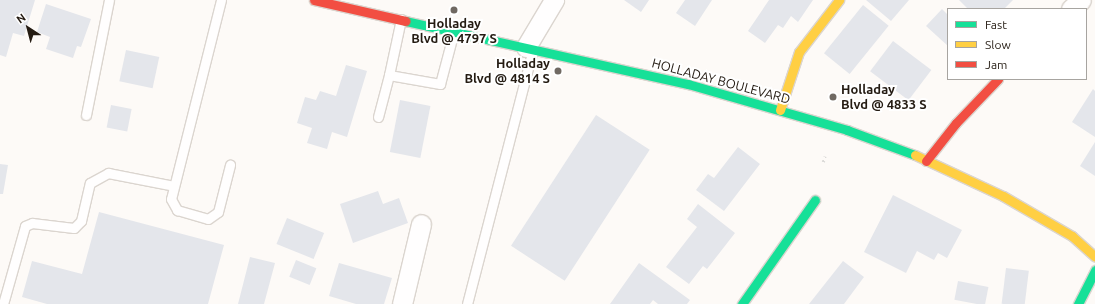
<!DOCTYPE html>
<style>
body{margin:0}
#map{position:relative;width:1095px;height:304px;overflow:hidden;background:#fdfaf7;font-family:Ubuntu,sans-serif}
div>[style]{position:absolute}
.building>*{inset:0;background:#e4e6eb;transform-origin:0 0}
.path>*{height:2.5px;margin-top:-1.25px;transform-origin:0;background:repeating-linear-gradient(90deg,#dbdad8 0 2px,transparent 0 5px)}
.roads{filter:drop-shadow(1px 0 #dbd5cf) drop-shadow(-1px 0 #dbd5cf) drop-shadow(0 1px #dbd5cf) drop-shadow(0 -1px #dbd5cf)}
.lane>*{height:9px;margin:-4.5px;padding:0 4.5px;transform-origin:4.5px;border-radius:4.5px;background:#fffefe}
.street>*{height:19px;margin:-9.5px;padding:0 9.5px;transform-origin:9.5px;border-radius:9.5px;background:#fffefe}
.fast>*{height:9px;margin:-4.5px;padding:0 4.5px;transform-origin:4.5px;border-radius:4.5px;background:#16e098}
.slow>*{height:9px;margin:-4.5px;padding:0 4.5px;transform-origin:4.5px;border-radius:4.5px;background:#ffcf43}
.jam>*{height:9px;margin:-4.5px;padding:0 4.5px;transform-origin:4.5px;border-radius:4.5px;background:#f24e42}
.dots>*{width:11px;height:11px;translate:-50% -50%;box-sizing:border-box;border:2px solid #fff;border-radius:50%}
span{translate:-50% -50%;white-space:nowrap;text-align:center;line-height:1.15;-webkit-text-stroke:4px #fff;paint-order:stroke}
.poi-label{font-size:13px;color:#241b12;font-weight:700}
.right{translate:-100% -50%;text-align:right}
.left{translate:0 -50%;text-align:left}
.street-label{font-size:13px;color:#241b12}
.legend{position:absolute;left:947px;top:8px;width:140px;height:72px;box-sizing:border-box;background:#fff;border:1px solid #a7a4a0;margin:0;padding:5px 7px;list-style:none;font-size:12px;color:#241b12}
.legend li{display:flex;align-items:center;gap:8px;height:20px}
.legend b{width:20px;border:1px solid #a7a4a0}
.north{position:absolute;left:8px;top:8px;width:40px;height:40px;-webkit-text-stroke:3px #fff;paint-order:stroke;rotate:324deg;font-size:11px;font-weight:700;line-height:16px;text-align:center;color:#241b12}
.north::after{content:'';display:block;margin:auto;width:14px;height:18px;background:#241b12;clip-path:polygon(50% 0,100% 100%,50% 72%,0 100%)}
</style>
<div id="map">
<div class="building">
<div style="clip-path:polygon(0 0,35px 0,24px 36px,13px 33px,6px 57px,0 55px)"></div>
<div style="clip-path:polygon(624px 0,649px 0,641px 12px)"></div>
<div style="clip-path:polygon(685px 0,712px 0,695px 26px,676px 13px)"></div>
<div style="clip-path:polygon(769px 0,813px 0,798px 22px,791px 16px,783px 28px,778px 25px,765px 43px,748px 31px)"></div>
<div style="clip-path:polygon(866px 0,909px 0,891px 21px)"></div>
<div style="clip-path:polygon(959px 0,1013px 0,1004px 9px,968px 9px)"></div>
<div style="clip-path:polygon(46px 4px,91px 19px,81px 47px,77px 46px,73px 58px,46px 49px,50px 37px,37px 32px)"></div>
<div style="left:863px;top:5px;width:33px;height:62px;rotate:39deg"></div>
<div style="clip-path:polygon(942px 9px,948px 15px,948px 46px,926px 26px)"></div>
<div style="left:893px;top:41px;width:48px;height:38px;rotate:37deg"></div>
<div style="left:126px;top:50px;width:34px;height:32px;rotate:12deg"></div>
<div style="clip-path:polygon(346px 65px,367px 71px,347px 137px,332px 132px,327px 149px,307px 143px,312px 128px,297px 123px,305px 97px,316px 100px,320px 91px,336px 96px)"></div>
<div style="clip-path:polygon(1093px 89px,1095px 91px,1095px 137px,1072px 122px)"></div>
<div style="left:400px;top:100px;width:31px;height:53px;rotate:11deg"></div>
<div style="left:111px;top:105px;width:21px;height:23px;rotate:11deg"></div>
<div style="left:596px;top:115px;width:64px;height:156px;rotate:33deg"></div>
<div style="clip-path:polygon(1095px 142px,1095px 176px,1080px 166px)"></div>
<div style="clip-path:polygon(738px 147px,760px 164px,724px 211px,696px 190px,708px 174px,714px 178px)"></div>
<div style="clip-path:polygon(0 164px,8px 165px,3px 194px,0 194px)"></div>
<div style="clip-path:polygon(378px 191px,383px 204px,399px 198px,408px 223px,353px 243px,340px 204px)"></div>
<div style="clip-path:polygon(893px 195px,962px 230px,947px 258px,938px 253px,934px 260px,917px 251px,906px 273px,864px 252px)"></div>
<div style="clip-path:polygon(698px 204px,735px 233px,707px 269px,703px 266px,689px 284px,666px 267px,697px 227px,687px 219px)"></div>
<div style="clip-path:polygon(99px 212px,224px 245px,208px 304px,47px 304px,22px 297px,32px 261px,82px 274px)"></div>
<div style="left:287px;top:218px;width:40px;height:28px;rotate:22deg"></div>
<div style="clip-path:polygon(250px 257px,275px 263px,264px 304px,238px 304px)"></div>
<div style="left:296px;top:260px;width:22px;height:18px;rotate:22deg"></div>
<div style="clip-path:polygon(843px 261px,864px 277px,844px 304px,809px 304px)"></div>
<div style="clip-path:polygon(339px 263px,392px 278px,384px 304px,356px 304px,329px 296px)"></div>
<div style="clip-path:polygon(639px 263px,690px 300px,687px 304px,658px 304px,653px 300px,650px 304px,610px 304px)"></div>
<div style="left:1006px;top:268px;width:23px;height:36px;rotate:7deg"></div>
<div style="left:958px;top:281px;width:31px;height:19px;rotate:11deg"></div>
</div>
<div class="path">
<div style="left:823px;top:162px;width:6px;rotate:-72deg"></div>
</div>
<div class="roads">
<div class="lane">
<div style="left:221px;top:0;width:205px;rotate:104.1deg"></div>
<div style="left:171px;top:199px;width:13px;rotate:61deg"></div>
<div style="left:177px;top:210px;width:32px;rotate:16deg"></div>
<div style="left:208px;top:219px;width:12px;rotate:-35deg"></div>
<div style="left:218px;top:212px;width:49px;rotate:-75.7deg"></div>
<div style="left:401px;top:19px;width:57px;rotate:102.1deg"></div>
<div style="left:389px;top:75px;width:52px;rotate:10deg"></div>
<div style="left:440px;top:84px;width:55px;rotate:-75.2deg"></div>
<div style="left:86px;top:115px;width:117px;rotate:-78.7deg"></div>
<div style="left:378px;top:117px;width:43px;rotate:-75.3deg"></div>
<div style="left:3px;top:304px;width:81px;rotate:-74.2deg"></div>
<div style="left:25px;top:226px;width:8px;rotate:-23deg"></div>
<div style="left:32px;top:223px;width:42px;rotate:6.8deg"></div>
<div style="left:74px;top:228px;width:10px;rotate:-45deg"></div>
<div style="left:81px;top:221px;width:39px;rotate:-77deg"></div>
<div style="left:90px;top:183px;width:21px;rotate:-29deg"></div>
<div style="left:108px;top:173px;width:67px;rotate:11.1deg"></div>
<div style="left:467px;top:304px;width:263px;rotate:-75.5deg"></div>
</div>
<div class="street">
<div style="left:1071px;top:9px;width:13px;rotate:-42deg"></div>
<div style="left:526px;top:47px;width:55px;rotate:-59.2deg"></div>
<div style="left:402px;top:304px;width:82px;rotate:-76.6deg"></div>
</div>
<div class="fast">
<div style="left:406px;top:21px;width:289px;rotate:12.6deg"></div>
<div style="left:688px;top:84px;width:166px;rotate:16.1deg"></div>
<div style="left:847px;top:130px;width:72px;rotate:20.2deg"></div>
<div style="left:742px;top:304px;width:127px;rotate:-54.9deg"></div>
<div style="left:1078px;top:304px;width:38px;rotate:-63deg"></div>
</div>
<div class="slow">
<div style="left:780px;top:110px;width:61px;rotate:-71.9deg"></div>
<div style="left:799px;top:52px;width:66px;rotate:-52.4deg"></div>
<div style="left:915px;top:155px;width:97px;rotate:25deg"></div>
<div style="left:1003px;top:196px;width:80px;rotate:30.1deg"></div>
<div style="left:1072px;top:236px;width:31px;rotate:42deg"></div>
</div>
<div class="jam">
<div style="left:314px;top:0;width:94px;rotate:12.9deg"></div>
<div style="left:926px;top:161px;width:48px;rotate:-51.7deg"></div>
<div style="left:956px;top:123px;width:61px;rotate:-46.3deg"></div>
</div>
</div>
<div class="dots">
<div style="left:454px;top:10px;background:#706962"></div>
<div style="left:558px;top:71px;background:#706962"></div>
<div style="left:833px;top:97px;background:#706962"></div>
</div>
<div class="poi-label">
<span style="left:454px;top:31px">Holladay<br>Blvd @ 4797 S</span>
<span class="right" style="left:550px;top:71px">Holladay<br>Blvd @ 4814 S</span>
<span class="left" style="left:841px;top:97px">Holladay<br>Blvd @ 4833 S</span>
</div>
<div class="street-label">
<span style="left:721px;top:81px;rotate:15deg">HOLLADAY BOULEVARD</span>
</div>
<ul class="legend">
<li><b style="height:5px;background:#16e098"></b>Fast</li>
<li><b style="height:5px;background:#ffcf43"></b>Slow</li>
<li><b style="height:5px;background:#f24e42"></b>Jam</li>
</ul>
<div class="north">N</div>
</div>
